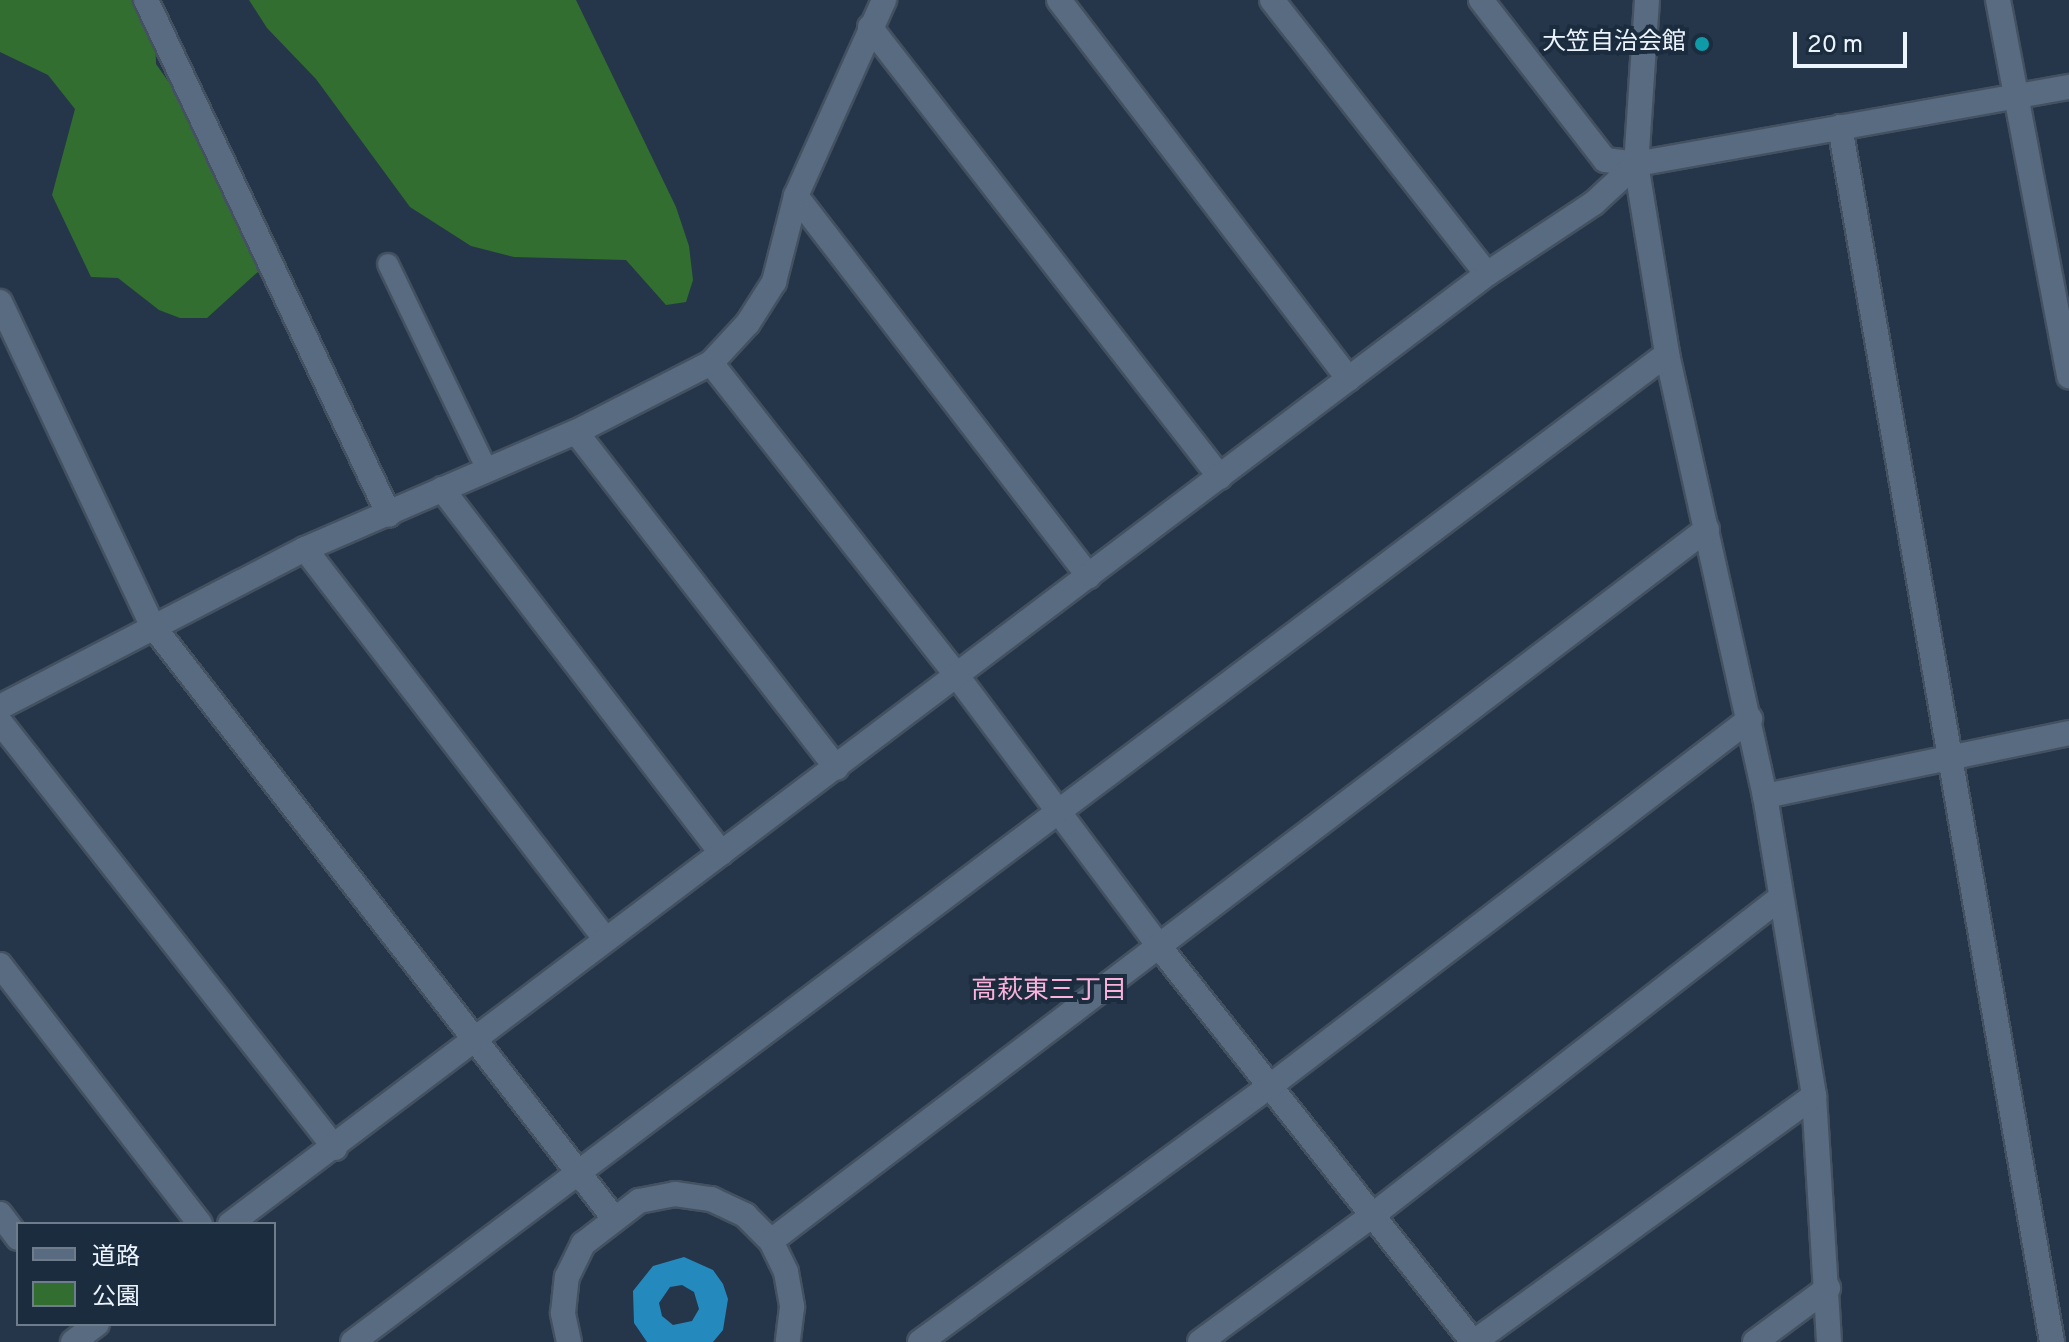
<!DOCTYPE html>
<meta charset="utf-8">
<style>
body{margin:0}
#map{position:relative;width:2069px;height:1342px;overflow:hidden;background:#26364a;font-family:Overpass,"Noto Sans JP",sans-serif}
div>[style]{position:absolute}
.green>*{inset:0;background:#326e2f}
.water>*{inset:0;background:#2489bd}
.roads{filter:drop-shadow(2px 0 #435161) drop-shadow(-2px 0 #435161) drop-shadow(0 2px #435161) drop-shadow(0 -2px #435161)}
.lane>*{height:20px;margin:-10px;padding:0 10px;transform-origin:10px;border-radius:10px;background:#596b81}
.street>*{height:24px;margin:-12px;padding:0 12px;transform-origin:12px;border-radius:12px;background:#596b81}
.dots>*{width:22px;height:22px;translate:-50% -50%;box-sizing:border-box;border:4px solid #1c2c3f;border-radius:50%}
span{translate:-50% -50%;white-space:nowrap;text-align:center;line-height:1.15;-webkit-text-stroke:8px #1c2c3f;paint-order:stroke}
.poi-label{font-size:24px;color:#ecf4fe}
.right{translate:-100% -50%;text-align:right}
.neighbourhood-label{font-size:26px;color:#fab1db}
.legend{position:absolute;left:16px;top:1222px;width:260px;height:104px;box-sizing:border-box;background:#1c2c3f;border:2px solid #6f7c8b;margin:0;padding:10px 14px;list-style:none;font-size:24px;color:#ecf4fe}
.legend li{display:flex;align-items:center;gap:16px;height:40px}
.legend b{width:40px;border:2px solid #6f7c8b}
.scale{position:absolute;left:1793px;top:32px;width:114px;height:36px;box-sizing:border-box;border:4px solid #ecf4fe;border-top:0;padding-left:10px;font-size:24px;line-height:28px;white-space:nowrap;color:#ecf4fe;-webkit-text-stroke:6px #1c2c3f;paint-order:stroke}
</style>
<div id="map">
<div class="green">
<div style="clip-path:polygon(0 0,154px 0,156px 64px,183px 102px,260px 270px,207px 318px,180px 318px,159px 310px,118px 278px,91px 277px,52px 195px,75px 109px,48px 75px,0 52px)"></div>
<div style="clip-path:polygon(249px 0,576px 0,676px 207px,689px 246px,693px 280px,686px 302px,666px 305px,626px 260px,514px 257px,471px 246px,410px 207px,316px 79px,267px 28px)"></div>
</div>
<div class="water">
<div style="clip-path:polygon(evenodd,684px 1257px,713px 1270px,723px 1284px,728px 1299px,723px 1330px,713px 1342px,647px 1342px,634px 1323px,633px 1291px,653px 1266px,684px 1257px,682px 1285px,694px 1292px,699px 1309px,692px 1321px,673px 1325px,662px 1316px,659px 1303px,670px 1287px,682px 1285px)"></div>
</div>
<div class="roads">
<div class="lane">
<div style="left:388px;top:264px;width:229px;rotate:64.3deg"></div>
</div>
<div class="street">
<div style="left:146px;top:0;width:569px;rotate:64.74deg"></div>
<div style="left:1059px;top:0;width:477px;rotate:52.6deg"></div>
<div style="left:1272px;top:0;width:348px;rotate:51.9deg"></div>
<div style="left:1481px;top:0;width:202px;rotate:52.2deg"></div>
<div style="left:1605px;top:160px;width:31px;rotate:7deg"></div>
<div style="left:1647px;top:0;width:164px;rotate:93.8deg"></div>
<div style="left:1636px;top:164px;width:193px;rotate:80.7deg"></div>
<div style="left:1667px;top:354px;width:453px;rotate:77.5deg"></div>
<div style="left:1765px;top:796px;width:304px;rotate:80.7deg"></div>
<div style="left:1814px;top:1096px;width:246px;rotate:86.5deg"></div>
<div style="left:1998px;top:0;width:383px;rotate:79.3deg"></div>
<div style="left:870px;top:27px;width:570px;rotate:52.13deg"></div>
<div style="left:1840px;top:127px;width:1233px;rotate:80.1deg"></div>
<div style="left:796px;top:196px;width:480px;rotate:52.4deg"></div>
<div style="left:0;top:302px;width:357px;rotate:64.8deg"></div>
<div style="left:152px;top:625px;width:750px;rotate:52.09deg"></div>
<div style="left:711px;top:363px;width:398px;rotate:51.8deg"></div>
<div style="left:957px;top:676px;width:341px;rotate:53.2deg"></div>
<div style="left:1161px;top:949px;width:502px;rotate:51.55deg"></div>
<div style="left:576px;top:432px;width:425px;rotate:52.2deg"></div>
<div style="left:442px;top:489px;width:459px;rotate:52.5deg"></div>
<div style="left:305px;top:549px;width:490px;rotate:52.4deg"></div>
<div style="left:0;top:707px;width:343px;rotate:-27.4deg"></div>
<div style="left:305px;top:549px;width:295px;rotate:-23.4deg"></div>
<div style="left:576px;top:432px;width:152px;rotate:-27.1deg"></div>
<div style="left:711px;top:363px;width:54px;rotate:-47.2deg"></div>
<div style="left:748px;top:323px;width:49px;rotate:-57.6deg"></div>
<div style="left:774px;top:282px;width:89px;rotate:-75.7deg"></div>
<div style="left:796px;top:196px;width:215px;rotate:-65.8deg"></div>
<div style="left:0;top:722px;width:542px;rotate:51.82deg"></div>
<div style="left:1765px;top:796px;width:310px;rotate:-11.7deg"></div>
<div style="left:0;top:965px;width:327px;rotate:52.3deg"></div>
<div style="left:0;top:1214px;width:30px;rotate:53deg"></div>
<div style="left:230px;top:1224px;width:1576px;rotate:-37.08deg"></div>
<div style="left:1487px;top:274px;width:128px;rotate:-33.6deg"></div>
<div style="left:1594px;top:203px;width:57px;rotate:-42.9deg"></div>
<div style="left:1636px;top:164px;width:440px;rotate:-10.1deg"></div>
<div style="left:771px;top:1241px;width:1176px;rotate:-37.26deg"></div>
<div style="left:73px;top:1342px;width:30px;rotate:-37deg"></div>
<div style="left:353px;top:1342px;width:1644px;rotate:-36.94deg"></div>
<div style="left:569px;top:1342px;width:30px;rotate:-102deg"></div>
<div style="left:563px;top:1313px;width:36px;rotate:-84deg"></div>
<div style="left:567px;top:1277px;width:37px;rotate:-64deg"></div>
<div style="left:583px;top:1244px;width:71px;rotate:-37.5deg"></div>
<div style="left:639px;top:1201px;width:37px;rotate:-11deg"></div>
<div style="left:675px;top:1194px;width:36px;rotate:8deg"></div>
<div style="left:711px;top:1199px;width:38px;rotate:25deg"></div>
<div style="left:745px;top:1215px;width:37px;rotate:45deg"></div>
<div style="left:771px;top:1241px;width:34px;rotate:64deg"></div>
<div style="left:786px;top:1272px;width:36px;rotate:80deg"></div>
<div style="left:792px;top:1307px;width:35px;rotate:97deg"></div>
<div style="left:920px;top:1342px;width:432px;rotate:-36.2deg"></div>
<div style="left:1269px;top:1087px;width:606px;rotate:-37.42deg"></div>
<div style="left:1200px;top:1342px;width:215px;rotate:-36.3deg"></div>
<div style="left:1373px;top:1215px;width:516px;rotate:-37.91deg"></div>
<div style="left:1474px;top:1342px;width:420px;rotate:-35.9deg"></div>
<div style="left:1755px;top:1342px;width:91px;rotate:-36.5deg"></div>
</div>
</div>
<div class="dots">
<div style="left:1702px;top:44px;background:#0f9aa8"></div>
</div>
<div class="poi-label">
<span class="right" style="left:1686px;top:44px">大笠自治会館</span>
</div>
<div class="neighbourhood-label">
<span style="left:1049px;top:992px">高萩東三丁目</span>
</div>
<ul class="legend">
<li><b style="height:10px;background:#596b81"></b>道路</li>
<li><b style="height:22px;background:#326e2f"></b>公園</li>
</ul>
<div class="scale">20 m</div>
</div>
